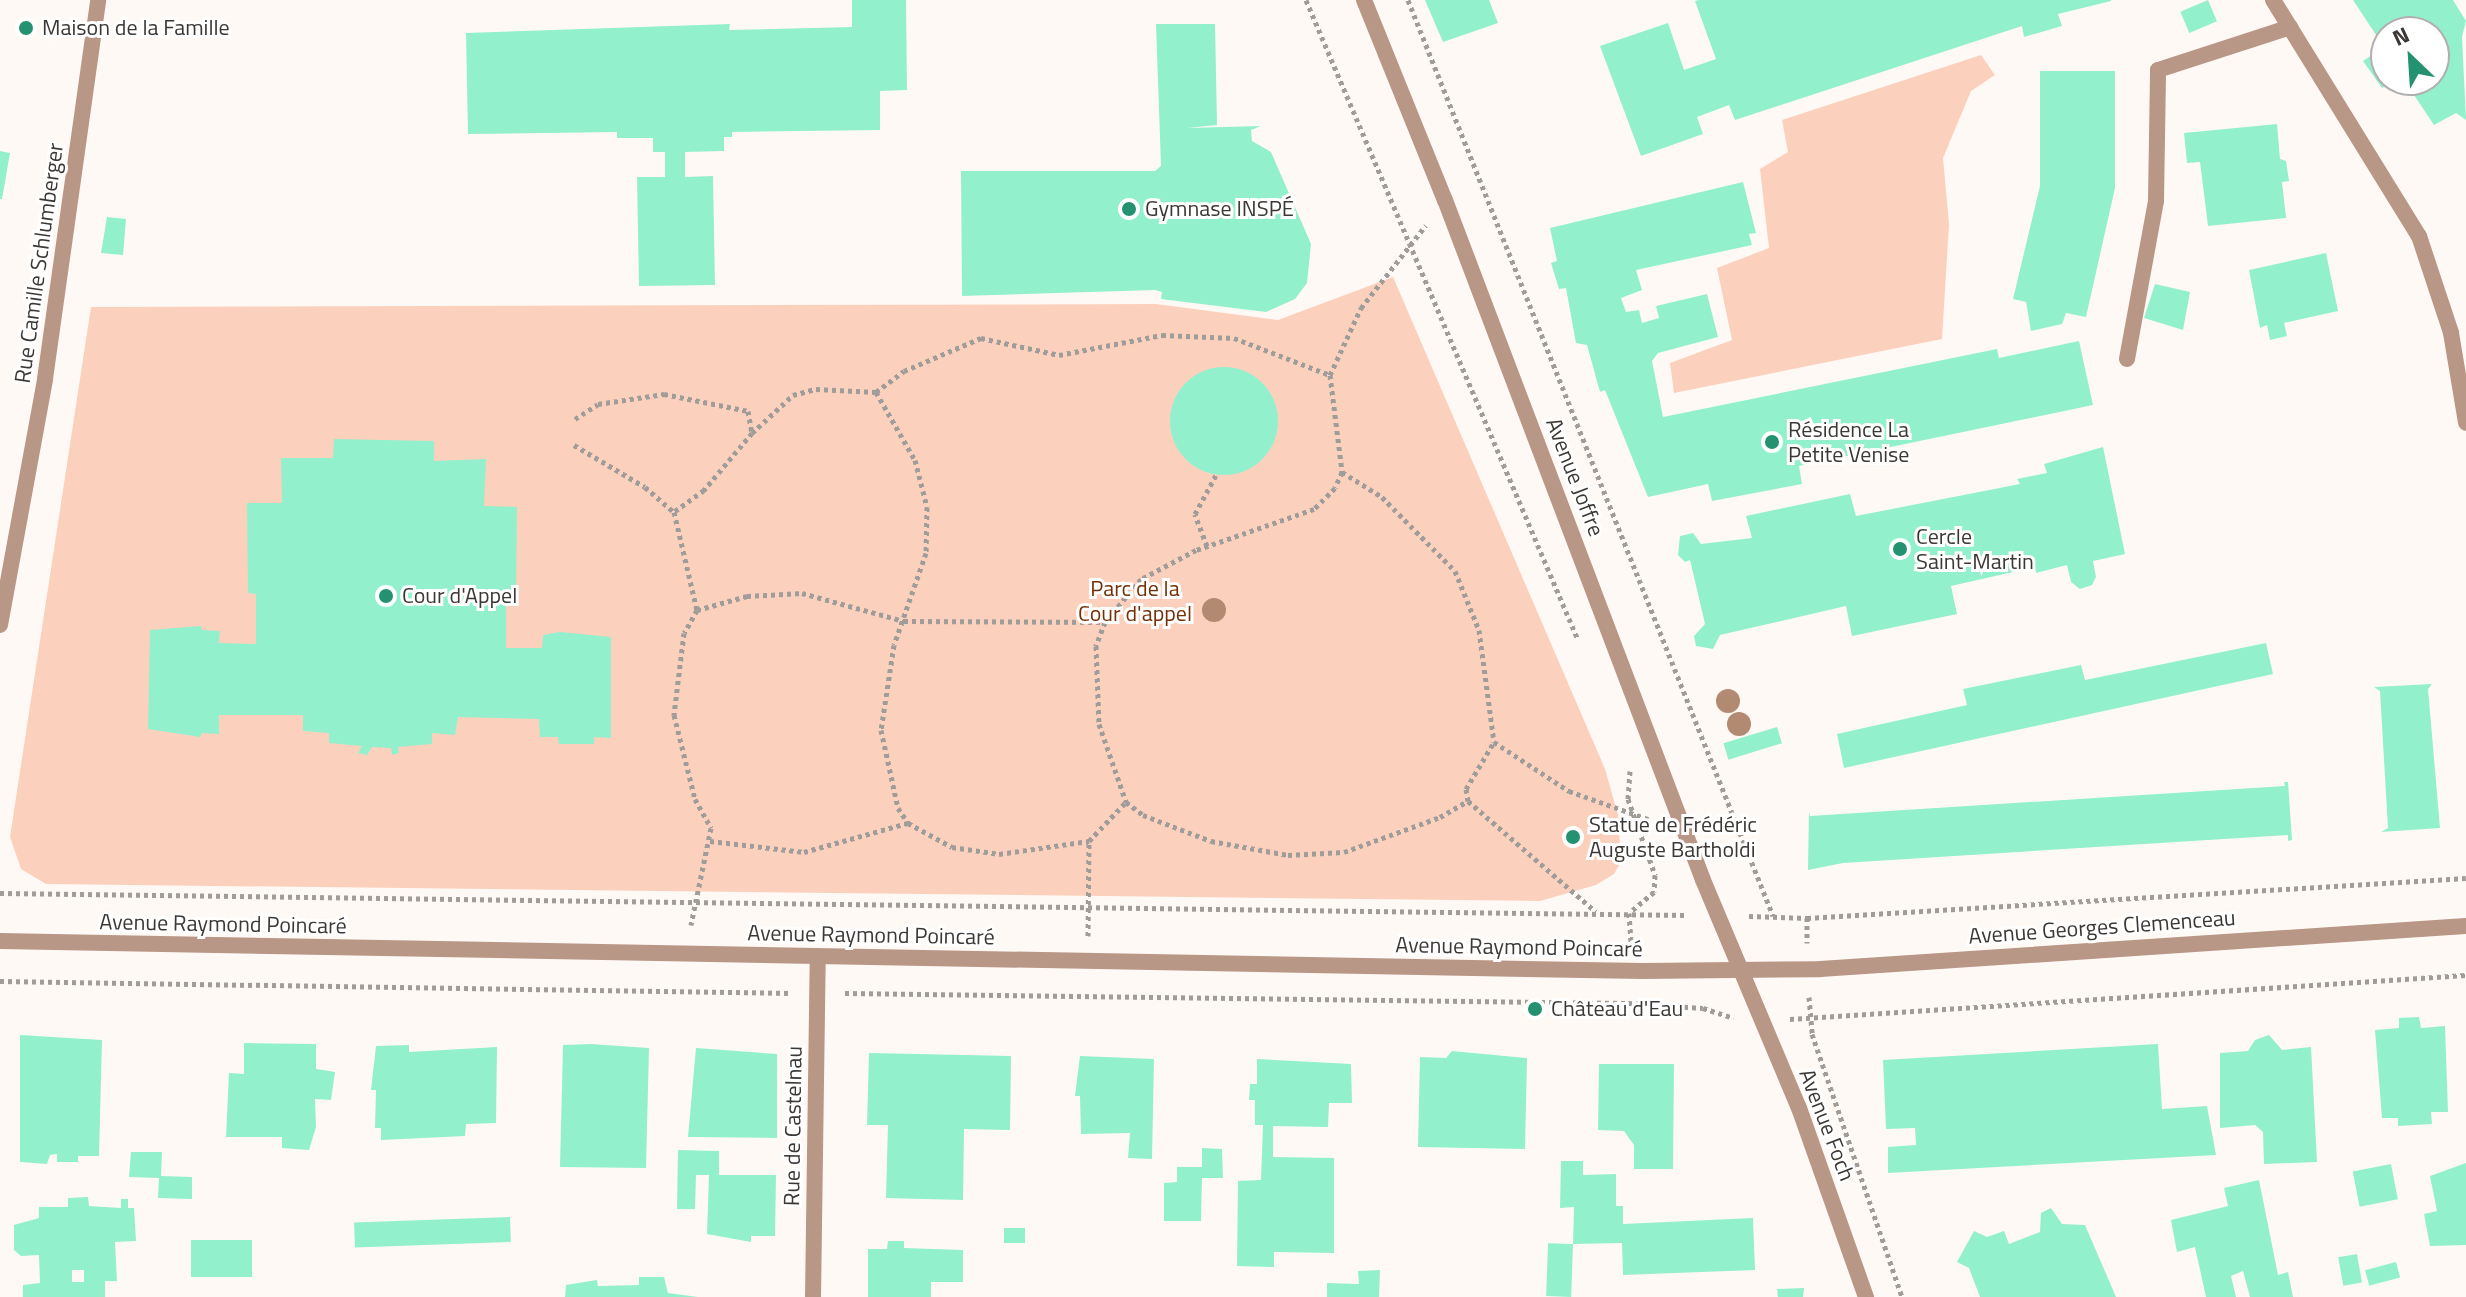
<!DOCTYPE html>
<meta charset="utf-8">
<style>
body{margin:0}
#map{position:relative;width:2466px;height:1297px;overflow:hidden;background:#fff9f6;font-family:"Titillium Web",sans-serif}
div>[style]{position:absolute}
.green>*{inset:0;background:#fbd1bd}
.building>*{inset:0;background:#92f0cd;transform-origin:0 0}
.round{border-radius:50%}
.path>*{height:5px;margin-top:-2.5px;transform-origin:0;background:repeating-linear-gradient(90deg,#a09c99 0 4px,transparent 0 8px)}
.minor>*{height:16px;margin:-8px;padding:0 8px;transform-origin:8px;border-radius:8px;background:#b99787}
.tertiary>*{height:16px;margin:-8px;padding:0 8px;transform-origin:8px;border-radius:8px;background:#b99787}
.trees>*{width:24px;height:24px;margin:-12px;border-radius:50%;background:#b28a72}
.dots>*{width:22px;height:22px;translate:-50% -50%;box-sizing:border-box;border:4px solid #fff;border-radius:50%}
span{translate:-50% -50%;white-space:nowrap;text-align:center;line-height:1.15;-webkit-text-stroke:6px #fff;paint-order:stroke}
.poi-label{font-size:22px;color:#3b3836}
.left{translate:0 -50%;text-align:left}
.street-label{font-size:22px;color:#3b3836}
.park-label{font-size:22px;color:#733006}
.north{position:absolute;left:2370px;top:16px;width:80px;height:80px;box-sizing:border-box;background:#fff;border:2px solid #b1afaf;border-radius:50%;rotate:335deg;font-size:22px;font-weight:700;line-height:32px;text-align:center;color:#3b3836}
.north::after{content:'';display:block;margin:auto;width:28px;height:36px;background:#249170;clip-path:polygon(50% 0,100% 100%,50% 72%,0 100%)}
</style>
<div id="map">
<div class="green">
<div style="clip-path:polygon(1981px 55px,1995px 75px,1971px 91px,1943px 158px,1949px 224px,1942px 339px,1674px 393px,1670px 363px,1732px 340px,1717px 268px,1769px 248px,1760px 169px,1788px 152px,1782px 120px)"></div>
<div style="clip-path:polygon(1393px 277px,1605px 769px,1618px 815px,1621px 862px,1614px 874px,1596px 885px,1540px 901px,46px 884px,21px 869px,10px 837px,91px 307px,1156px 304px,1278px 320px)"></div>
</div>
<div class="building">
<div style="clip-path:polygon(852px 0,906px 0,907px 90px,880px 91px,880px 130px,732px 132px,732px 137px,724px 137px,724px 151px,685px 152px,685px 177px,713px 176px,715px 285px,639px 286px,637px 177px,665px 177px,665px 152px,653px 152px,653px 138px,617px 138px,617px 132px,468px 134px,466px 33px,730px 24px,729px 30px,852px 27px)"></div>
<div style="clip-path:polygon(1425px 0,1489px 0,1498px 23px,1443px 42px)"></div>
<div style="clip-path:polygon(1699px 0,2111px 0,2111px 1px,2058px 14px,2062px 26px,2024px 37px,2022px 26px,1735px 120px,1729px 105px,1697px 117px,1703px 134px,1641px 156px,1600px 46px,1668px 23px,1684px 70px,1716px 59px,1695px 1px)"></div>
<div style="left:2208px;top:0;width:23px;height:30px;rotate:67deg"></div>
<div style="clip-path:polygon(2353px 0,2453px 0,2466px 21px,2462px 37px,2466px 120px,2456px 113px,2434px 125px,2404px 80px,2434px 80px,2434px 32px,2386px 32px,2386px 80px,2393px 80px,2382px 88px,2363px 61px,2384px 47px)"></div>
<div style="clip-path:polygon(1156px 24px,1215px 24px,1217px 125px,1187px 128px,1261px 126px,1251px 130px,1252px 141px,1271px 152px,1311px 244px,1307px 283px,1295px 299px,1266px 312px,1161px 299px,1162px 292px,1155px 290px,962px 296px,961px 171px,1155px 171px,1161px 166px)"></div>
<div style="clip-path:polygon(2040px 71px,2115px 71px,2115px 188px,2086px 317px,2066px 313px,2062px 324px,2031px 331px,2026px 302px,2013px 299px,2040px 186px)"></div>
<div style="clip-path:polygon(2277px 124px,2280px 159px,2286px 161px,2289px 181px,2282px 182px,2286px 218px,2208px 226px,2200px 162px,2187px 163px,2184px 133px)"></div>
<div style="clip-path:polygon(0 151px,10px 153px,2px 199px,0 199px)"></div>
<div style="clip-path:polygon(1743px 182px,1756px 233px,1749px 234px,1752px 245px,1636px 270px,1642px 290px,1621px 298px,1626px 312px,1639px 310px,1642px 323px,1659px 318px,1656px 306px,1707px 294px,1718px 337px,1658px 353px,1652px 361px,1663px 417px,1997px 349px,1999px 358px,2079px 341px,2093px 405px,1799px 466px,1802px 484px,1712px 501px,1708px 484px,1648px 497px,1605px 390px,1600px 392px,1587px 345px,1576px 343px,1566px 288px,1559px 289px,1551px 263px,1557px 261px,1550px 228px)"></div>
<div style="clip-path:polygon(107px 217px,126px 219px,123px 255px,101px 253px)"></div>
<div style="clip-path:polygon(2326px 253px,2338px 311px,2284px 323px,2287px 336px,2270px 340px,2267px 325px,2260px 328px,2249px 270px)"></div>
<div style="clip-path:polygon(2155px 284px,2190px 292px,2183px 330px,2144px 318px)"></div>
<div class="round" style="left:1170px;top:367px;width:108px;height:108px"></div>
<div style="clip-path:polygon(334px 439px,434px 441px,434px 461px,486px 459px,484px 506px,517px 507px,516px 598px,506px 600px,506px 648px,542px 648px,543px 635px,560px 632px,611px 637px,611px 738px,594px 737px,594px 744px,559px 744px,558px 737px,540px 737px,539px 719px,458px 717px,455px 735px,432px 733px,432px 744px,398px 747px,399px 753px,392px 755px,391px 748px,372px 747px,367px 755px,358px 753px,362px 746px,329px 743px,329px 733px,303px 731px,303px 715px,219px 715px,219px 734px,202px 733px,200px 737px,148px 729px,150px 630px,201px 626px,202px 630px,220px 631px,219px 643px,256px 644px,256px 594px,248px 593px,247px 503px,282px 503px,281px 458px,333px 458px)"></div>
<div style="clip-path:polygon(2103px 447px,2125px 554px,2093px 561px,2096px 577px,2092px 585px,2080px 589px,2071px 582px,2067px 565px,2036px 573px,2035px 567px,1951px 586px,1957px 614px,1852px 636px,1846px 606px,1720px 635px,1713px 649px,1696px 646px,1694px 636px,1705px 624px,1690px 560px,1685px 562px,1678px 555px,1680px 536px,1693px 533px,1701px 544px,1752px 538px,1746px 516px,1850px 494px,1856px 516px,2020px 484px,2017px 479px,2047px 473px,2044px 464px)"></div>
<div style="clip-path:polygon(2266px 643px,2273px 674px,1844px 768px,1837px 734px,1967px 705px,1963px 689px,2081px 665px,2085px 680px)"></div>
<div style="clip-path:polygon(2432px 684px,2428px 689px,2440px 828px,2381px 832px,2388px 828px,2380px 691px,2374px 687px)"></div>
<div style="left:1777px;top:727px;width:17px;height:56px;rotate:73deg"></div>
<div style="clip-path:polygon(2284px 782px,2288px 782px,2292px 840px,2288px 841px,2288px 835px,1843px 863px,1808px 870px,1809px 811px,1810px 816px,2285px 786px)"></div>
<div style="clip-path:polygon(2419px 1017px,2421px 1028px,2445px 1026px,2448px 1112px,2431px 1112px,2432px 1124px,2398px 1126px,2398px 1118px,2382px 1118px,2375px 1030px,2399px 1028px,2399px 1018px)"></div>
<div style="clip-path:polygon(20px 1035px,102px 1040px,99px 1156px,78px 1156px,78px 1162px,57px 1162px,57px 1154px,50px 1155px,47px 1164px,20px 1162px)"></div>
<div style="clip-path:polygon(2269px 1035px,2282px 1050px,2311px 1047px,2317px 1162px,2264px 1164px,2263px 1132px,2255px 1125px,2220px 1128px,2220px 1053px,2248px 1051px,2255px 1040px)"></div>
<div style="clip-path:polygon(244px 1043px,316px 1044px,316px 1069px,335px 1072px,331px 1100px,315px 1099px,316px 1127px,309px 1150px,282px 1148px,282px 1137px,226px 1137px,229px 1073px,244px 1074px)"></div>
<div style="clip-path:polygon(591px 1044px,649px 1048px,646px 1168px,560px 1167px,563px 1045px)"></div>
<div style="clip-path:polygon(2158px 1044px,2162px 1109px,2207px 1106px,2216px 1155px,1888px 1173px,1888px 1147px,1916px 1145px,1915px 1128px,1886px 1129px,1883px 1060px)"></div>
<div style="clip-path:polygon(409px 1045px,409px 1052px,497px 1047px,496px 1123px,466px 1124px,465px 1136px,381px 1140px,381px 1128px,375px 1128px,376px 1090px,371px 1090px,376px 1046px)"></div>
<div style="clip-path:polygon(696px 1048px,777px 1054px,777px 1138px,688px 1137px)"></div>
<div style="clip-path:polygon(1452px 1051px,1527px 1058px,1525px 1149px,1418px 1147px,1420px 1057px,1446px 1058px)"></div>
<div style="clip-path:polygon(869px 1053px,1011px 1056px,1010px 1130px,964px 1129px,963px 1200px,886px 1198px,888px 1125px,867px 1125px)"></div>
<div style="clip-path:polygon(1080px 1056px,1154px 1059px,1152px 1159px,1128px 1158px,1130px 1133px,1081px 1134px,1080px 1096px,1075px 1096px)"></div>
<div style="clip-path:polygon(1257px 1059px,1351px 1064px,1352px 1103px,1329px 1103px,1328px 1127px,1273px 1126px,1273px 1157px,1334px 1158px,1334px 1253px,1274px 1252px,1274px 1267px,1237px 1266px,1238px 1181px,1261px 1180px,1263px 1125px,1255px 1125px,1255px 1100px,1249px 1100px,1250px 1084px,1257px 1084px)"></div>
<div style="clip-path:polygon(1599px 1064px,1674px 1064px,1673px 1169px,1634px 1169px,1634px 1145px,1624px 1131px,1598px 1130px)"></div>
<div style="clip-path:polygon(1202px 1148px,1222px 1149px,1223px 1178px,1202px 1178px,1201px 1221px,1164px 1221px,1164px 1183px,1177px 1182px,1177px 1167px,1202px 1167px)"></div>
<div style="clip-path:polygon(678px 1150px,719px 1151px,719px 1175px,776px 1175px,775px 1236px,751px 1236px,751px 1242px,707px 1234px,709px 1175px,696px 1175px,695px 1209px,677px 1209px)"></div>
<div style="clip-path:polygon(131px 1152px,162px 1152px,161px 1176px,192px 1177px,192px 1199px,158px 1198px,159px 1178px,129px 1177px)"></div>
<div style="clip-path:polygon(1561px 1161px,1583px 1161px,1583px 1175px,1616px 1174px,1616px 1206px,1623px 1206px,1623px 1224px,1753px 1218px,1755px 1270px,1623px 1275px,1622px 1243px,1573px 1244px,1574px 1207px,1560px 1208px)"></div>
<div style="clip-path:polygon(2466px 1163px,2466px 1245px,2430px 1246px,2424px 1214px,2437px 1211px,2430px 1176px)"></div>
<div style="left:2391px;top:1164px;width:36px;height:39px;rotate:79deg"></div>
<div style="clip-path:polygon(2259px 1180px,2278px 1275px,2288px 1272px,2293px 1297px,2250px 1297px,2243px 1271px,2231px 1276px,2236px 1297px,2206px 1297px,2195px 1247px,2177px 1252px,2171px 1220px,2228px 1206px,2224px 1188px)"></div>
<div style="clip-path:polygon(evenodd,88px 1197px,89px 1206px,121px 1208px,121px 1199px,128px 1199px,128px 1208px,134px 1208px,136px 1241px,115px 1242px,117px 1281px,105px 1281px,105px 1297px,23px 1297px,23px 1285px,40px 1283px,39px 1255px,21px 1256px,14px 1250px,14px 1225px,39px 1218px,39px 1207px,68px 1207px,68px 1198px,88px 1197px,72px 1270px,84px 1270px,84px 1282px,72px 1282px,72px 1270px)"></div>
<div style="clip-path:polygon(2051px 1208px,2062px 1224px,2085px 1225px,2116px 1297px,1980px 1297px,1969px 1268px,1957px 1262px,1974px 1231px,1987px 1237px,2004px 1231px,2009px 1244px,2040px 1232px,2041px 1213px)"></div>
<div style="left:510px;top:1217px;width:25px;height:156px;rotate:88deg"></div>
<div style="left:1004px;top:1228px;width:21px;height:15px"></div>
<div style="left:191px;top:1240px;width:61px;height:37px"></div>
<div style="clip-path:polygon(888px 1241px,904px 1241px,904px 1248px,963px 1250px,963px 1282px,931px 1282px,931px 1297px,868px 1297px,868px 1249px,887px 1249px)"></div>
<div style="left:1573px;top:1244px;width:53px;height:25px;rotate:92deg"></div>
<div style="left:2357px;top:1254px;width:29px;height:19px;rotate:80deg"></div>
<div style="left:2396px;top:1262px;width:16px;height:32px;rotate:75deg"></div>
<div style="clip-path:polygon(1380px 1270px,1379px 1297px,1327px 1297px,1327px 1283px,1359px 1284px,1358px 1271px)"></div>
<div style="clip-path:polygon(639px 1277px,664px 1277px,668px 1293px,698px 1297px,565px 1297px,566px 1285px,597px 1280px,598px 1286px,639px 1285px)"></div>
<div style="clip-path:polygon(1804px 1288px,1803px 1297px,1778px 1297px,1777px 1289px)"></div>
</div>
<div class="path">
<div style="left:1306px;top:0;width:695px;rotate:66.97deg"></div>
<div style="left:1408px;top:0;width:986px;rotate:68.27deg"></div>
<div style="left:1330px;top:375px;width:98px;rotate:82.9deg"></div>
<div style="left:1342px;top:472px;width:47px;rotate:32deg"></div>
<div style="left:1382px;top:497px;width:104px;rotate:45.4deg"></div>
<div style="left:1455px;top:571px;width:64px;rotate:67.9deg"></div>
<div style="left:1479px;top:630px;width:113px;rotate:82.4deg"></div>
<div style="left:1494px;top:742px;width:90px;rotate:33.2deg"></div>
<div style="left:1569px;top:791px;width:84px;rotate:19.5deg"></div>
<div style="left:876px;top:392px;width:78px;rotate:60.2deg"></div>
<div style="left:915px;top:460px;width:49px;rotate:75.7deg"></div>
<div style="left:927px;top:507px;width:46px;rotate:91.2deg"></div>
<div style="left:926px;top:553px;width:97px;rotate:109.2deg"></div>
<div style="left:894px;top:645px;width:86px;rotate:98.7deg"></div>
<div style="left:881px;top:730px;width:80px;rotate:77.7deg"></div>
<div style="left:898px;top:808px;width:18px;rotate:56deg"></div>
<div style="left:908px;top:823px;width:50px;rotate:28.6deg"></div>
<div style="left:952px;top:847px;width:48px;rotate:8.5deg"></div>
<div style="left:999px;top:854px;width:91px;rotate:-8.2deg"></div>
<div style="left:1089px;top:841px;width:54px;rotate:-46.5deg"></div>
<div style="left:575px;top:419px;width:27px;rotate:-33deg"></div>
<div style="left:598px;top:404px;width:67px;rotate:-8.6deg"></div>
<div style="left:664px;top:394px;width:86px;rotate:11.4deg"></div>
<div style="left:748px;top:411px;width:22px;rotate:80deg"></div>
<div style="left:752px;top:433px;width:75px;rotate:130.1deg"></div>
<div style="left:704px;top:490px;width:37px;rotate:144deg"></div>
<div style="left:752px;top:433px;width:56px;rotate:-42.8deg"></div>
<div style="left:793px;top:395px;width:24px;rotate:-15deg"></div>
<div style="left:816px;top:389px;width:60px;rotate:2.9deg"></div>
<div style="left:876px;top:392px;width:35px;rotate:-37deg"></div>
<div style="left:904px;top:371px;width:84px;rotate:-23.2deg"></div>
<div style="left:981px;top:338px;width:80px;rotate:12.3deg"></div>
<div style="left:1059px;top:355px;width:105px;rotate:-11deg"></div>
<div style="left:1162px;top:335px;width:72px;rotate:2.4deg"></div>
<div style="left:1234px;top:338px;width:103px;rotate:21.1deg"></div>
<div style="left:1330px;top:375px;width:74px;rotate:-65.2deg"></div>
<div style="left:1361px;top:308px;width:105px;rotate:-51.9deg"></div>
<div style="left:574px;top:445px;width:82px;rotate:30.6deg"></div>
<div style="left:645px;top:487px;width:38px;rotate:41deg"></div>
<div style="left:674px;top:512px;width:101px;rotate:76.8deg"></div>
<div style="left:697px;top:610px;width:26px;rotate:119deg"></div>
<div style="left:684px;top:633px;width:83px;rotate:97deg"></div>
<div style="left:674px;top:715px;width:87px;rotate:76deg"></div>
<div style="left:695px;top:799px;width:33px;rotate:61deg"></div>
<div style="left:711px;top:828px;width:99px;rotate:101.7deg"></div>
<div style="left:1342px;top:472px;width:17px;rotate:114deg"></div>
<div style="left:1335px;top:488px;width:30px;rotate:135deg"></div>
<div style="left:1314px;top:509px;width:125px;rotate:160.8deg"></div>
<div style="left:1196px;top:550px;width:62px;rotate:152.2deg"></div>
<div style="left:1141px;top:579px;width:56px;rotate:129.9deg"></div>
<div style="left:1105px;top:622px;width:26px;rotate:111deg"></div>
<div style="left:1096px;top:646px;width:78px;rotate:87.8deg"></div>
<div style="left:1099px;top:724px;width:83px;rotate:70.9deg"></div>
<div style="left:1126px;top:802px;width:21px;rotate:37deg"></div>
<div style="left:1143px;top:815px;width:73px;rotate:20.9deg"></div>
<div style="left:1211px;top:841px;width:78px;rotate:10.3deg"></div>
<div style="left:1288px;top:855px;width:56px;rotate:-3.1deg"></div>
<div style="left:1344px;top:852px;width:102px;rotate:-20deg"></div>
<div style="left:1440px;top:817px;width:32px;rotate:-30deg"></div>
<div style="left:1468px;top:801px;width:12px;rotate:-99deg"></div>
<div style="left:1466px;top:789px;width:55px;rotate:-59.2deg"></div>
<div style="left:1207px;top:546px;width:34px;rotate:-111deg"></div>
<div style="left:1195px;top:514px;width:44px;rotate:-61.7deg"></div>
<div style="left:697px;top:610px;width:52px;rotate:-15.6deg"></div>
<div style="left:747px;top:596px;width:55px;rotate:-3.1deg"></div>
<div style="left:802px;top:593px;width:106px;rotate:15.4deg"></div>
<div style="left:904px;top:621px;width:201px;rotate:0.3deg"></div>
<div style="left:1630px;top:771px;width:28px;rotate:94deg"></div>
<div style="left:1628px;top:799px;width:81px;rotate:70.4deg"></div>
<div style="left:1655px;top:875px;width:17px;rotate:93deg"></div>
<div style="left:1654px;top:892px;width:31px;rotate:140deg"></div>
<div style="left:1468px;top:801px;width:169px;rotate:40.9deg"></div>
<div style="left:710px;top:841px;width:95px;rotate:6.7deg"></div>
<div style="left:804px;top:852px;width:108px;rotate:-15.6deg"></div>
<div style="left:0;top:893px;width:1687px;rotate:0.75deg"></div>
<div style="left:1629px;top:913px;width:31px;rotate:86deg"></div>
<div style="left:1749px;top:916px;width:58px;rotate:2deg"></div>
<div style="left:1807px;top:918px;width:660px;rotate:-3.47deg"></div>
<div style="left:1807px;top:918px;width:25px;rotate:90deg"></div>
<div style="left:1088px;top:936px;width:95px;rotate:-89.4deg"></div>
<div style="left:0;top:981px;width:791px;rotate:0.87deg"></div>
<div style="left:845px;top:993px;width:783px;rotate:0.73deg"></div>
<div style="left:1628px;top:1003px;width:75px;rotate:3.8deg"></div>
<div style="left:1703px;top:1008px;width:32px;rotate:18deg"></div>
<div style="left:1809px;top:997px;width:37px;rotate:85deg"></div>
<div style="left:1812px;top:1034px;width:278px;rotate:71.1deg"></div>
<div style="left:1790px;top:1019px;width:677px;rotate:-3.72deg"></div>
</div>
<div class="minor">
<div style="left:2273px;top:0;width:278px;rotate:58.3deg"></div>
<div style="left:2419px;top:236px;width:102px;rotate:71.7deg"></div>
<div style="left:2451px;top:333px;width:91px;rotate:80.5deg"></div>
<div style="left:2127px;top:359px;width:161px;rotate:-79.6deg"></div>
<div style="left:2156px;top:201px;width:131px;rotate:-89.1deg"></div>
<div style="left:2158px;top:70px;width:139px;rotate:-18deg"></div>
<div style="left:0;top:625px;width:250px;rotate:-79.6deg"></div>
<div style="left:45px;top:379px;width:383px;rotate:-82deg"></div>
<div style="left:813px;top:1297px;width:341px;rotate:-89.2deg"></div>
</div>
<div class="tertiary">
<div style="left:1364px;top:0;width:216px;rotate:68deg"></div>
<div style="left:1445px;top:200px;width:727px;rotate:69.22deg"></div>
<div style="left:1703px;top:880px;width:247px;rotate:67.2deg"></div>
<div style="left:1799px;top:1108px;width:201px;rotate:70.5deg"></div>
<div style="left:0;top:941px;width:1643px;rotate:1.05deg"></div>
<div style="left:1643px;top:971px;width:177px;rotate:-0.6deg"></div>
<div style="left:1820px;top:969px;width:647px;rotate:-3.81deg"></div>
</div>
<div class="trees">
<div style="left:1214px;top:610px"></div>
<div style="left:1728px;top:701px"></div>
<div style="left:1739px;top:724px"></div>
</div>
<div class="dots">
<div style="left:26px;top:28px;background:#249170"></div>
<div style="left:1129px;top:209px;background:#249170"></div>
<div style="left:1772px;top:442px;background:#249170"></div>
<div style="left:1900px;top:549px;background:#249170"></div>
<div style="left:386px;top:596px;background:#249170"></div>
<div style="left:1573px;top:837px;background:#249170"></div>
<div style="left:1535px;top:1009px;background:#249170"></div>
</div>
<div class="poi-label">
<span class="left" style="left:42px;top:28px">Maison de la Famille</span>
<span class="left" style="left:1145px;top:209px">Gymnase INSPÉ</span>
<span class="left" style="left:1788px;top:442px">Résidence La<br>Petite Venise</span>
<span class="left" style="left:1916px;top:549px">Cercle<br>Saint-Martin</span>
<span class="left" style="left:402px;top:596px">Cour d'Appel</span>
<span class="left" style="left:1589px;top:837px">Statue de Frédéric<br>Auguste Bartholdi</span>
<span class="left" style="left:1551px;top:1009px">Château d'Eau</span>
</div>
<div class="street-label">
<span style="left:39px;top:263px;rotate:-82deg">Rue Camille Schlumberger</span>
<span style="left:1575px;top:477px;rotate:69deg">Avenue Joffre</span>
<span style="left:223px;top:924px;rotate:1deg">Avenue Raymond Poincaré</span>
<span style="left:2102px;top:927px;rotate:-4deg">Avenue Georges Clemenceau</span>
<span style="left:871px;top:935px;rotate:1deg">Avenue Raymond Poincaré</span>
<span style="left:1519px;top:947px;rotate:1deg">Avenue Raymond Poincaré</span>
<span style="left:1827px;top:1125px;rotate:69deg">Avenue Foch</span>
<span style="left:793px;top:1126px;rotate:-89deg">Rue de Castelnau</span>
</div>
<div class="park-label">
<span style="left:1135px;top:601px">Parc de la<br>Cour d'appel</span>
</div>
<div class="north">N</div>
</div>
